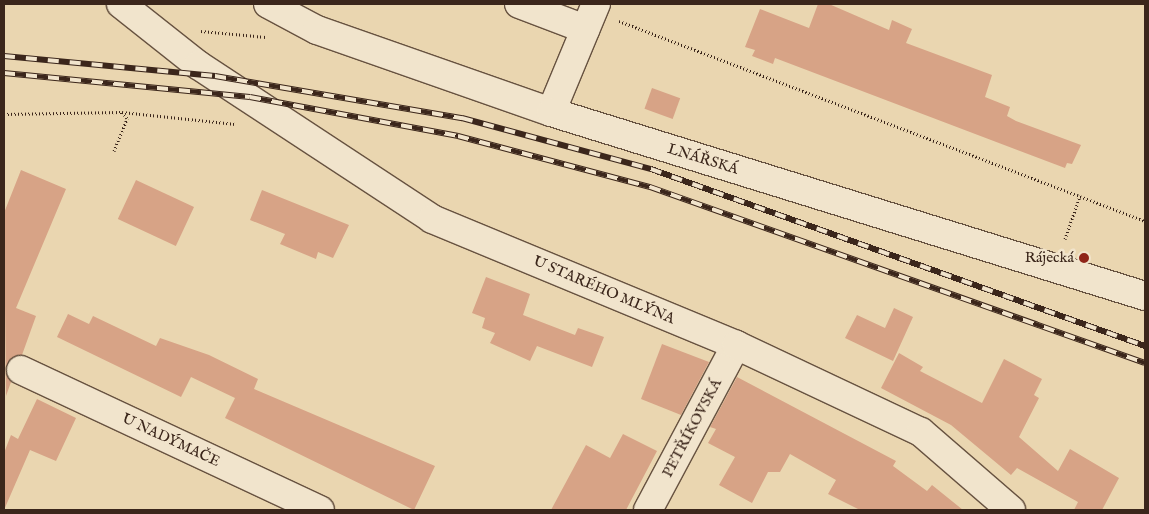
<!DOCTYPE html>
<meta charset="utf-8">
<style>
body{margin:0}
#map{position:relative;width:1149px;height:514px;overflow:hidden;background:#ead6b0;font-family:"IM FELL English",serif}
div>[style]{position:absolute}
.building>*{inset:0;background:#d7a386;transform-origin:0 0}
.path>*{height:3px;margin-top:-1.5px;transform-origin:0;background:repeating-linear-gradient(90deg,#3b261b 0 1px,transparent 0 3.5px)}
.roads{filter:drop-shadow(1px 0 #675240) drop-shadow(-1px 0 #675240) drop-shadow(0 1px #675240) drop-shadow(0 -1px #675240)}
.minor>*{height:28px;margin:-14px;padding:0 14px;transform-origin:14px;border-radius:14px;background:#f1e4cc}
.tertiary>*{height:28px;margin:-14px;padding:0 14px;transform-origin:14px;border-radius:14px;background:#f1e4cc}
.rail>*{height:5.5px;margin-top:-2.75px;transform-origin:0;background:repeating-linear-gradient(90deg,#f1e4cc 0 11px,#3b261b 0 22px);box-sizing:border-box;border-block:1px solid #3b261b}
.dots>*{width:14px;height:14px;translate:-50% -50%;box-sizing:border-box;border:2px solid #f1e4cc;border-radius:50%}
span{translate:-50% -50%;white-space:nowrap;text-align:center;line-height:1.15;-webkit-text-stroke:5px #f1e4cc;paint-order:stroke}
.street-label{font-size:15px;color:#3b261b}
.poi-label{font-size:15px;color:#3b261b}
.right{translate:-100% -50%;text-align:right}
.frame{position:absolute;inset:0;border:5px solid #3b261b;pointer-events:none}
</style>
<div id="map">
<div class="building">
<div style="clip-path:polygon(818px 4px,829px 4px,889px 30px,892px 20px,912px 29px,906px 43px,992px 75px,985px 97px,1010px 107px,1007px 116px,1016px 121px,1081px 145px,1072px 164px,1067px 163px,1065px 168px,775px 58px,773px 64px,752px 56px,755px 50px,745px 47px,760px 9px,809px 28px)"></div>
<div style="left:652px;top:88px;width:30px;height:22px;rotate:20deg"></div>
<div style="clip-path:polygon(21px 170px,66px 189px,16px 308px,36px 316px,22px 355px,7px 364px,11px 382px,6px 396px,4px 213px)"></div>
<div style="left:136px;top:180px;width:64px;height:43px;rotate:25deg"></div>
<div style="clip-path:polygon(262px 190px,349px 225px,333px 258px,318px 252px,316px 259px,280px 244px,285px 234px,250px 220px)"></div>
<div style="clip-path:polygon(486px 277px,530px 294px,523px 315px,575px 335px,578px 328px,604px 337px,592px 367px,537px 346px,530px 361px,490px 343px,495px 333px,482px 328px,485px 318px,472px 313px)"></div>
<div style="clip-path:polygon(894px 308px,913px 317px,893px 361px,845px 338px,857px 315px,885px 328px)"></div>
<div style="clip-path:polygon(68px 314px,89px 324px,93px 316px,156px 346px,160px 338px,209px 355px,258px 379px,254px 389px,435px 466px,414px 510px,225px 418px,235px 398px,191px 377px,181px 397px,57px 337px)"></div>
<div style="clip-path:polygon(662px 344px,709px 362px,681px 415px,641px 399px)"></div>
<div style="clip-path:polygon(899px 353px,923px 367px,920px 371px,982px 403px,1004px 359px,1042px 379px,1034px 395px,1039px 398px,1019px 437px,1058px 471px,1070px 449px,1119px 478px,1102px 510px,1074px 510px,1078px 502px,1017px 468px,1011px 475px,951px 425px,881px 388px)"></div>
<div style="clip-path:polygon(737px 377px,896px 461px,893px 466px,927px 491px,932px 485px,963px 510px,860px 510px,828px 494px,836px 480px,790px 454px,780px 472px,768px 472px,752px 503px,719px 485px,735px 457px,708px 443px,716px 429px,710px 427px)"></div>
<div style="clip-path:polygon(37px 399px,76px 418px,56px 461px,30px 450px,4px 510px,4px 453px,11px 435px,18px 439px)"></div>
<div style="clip-path:polygon(623px 434px,657px 451px,626px 510px,551px 510px,586px 445px,610px 458px)"></div>
</div>
<div class="path">
<div style="left:619px;top:21px;width:563px;rotate:20.82deg"></div>
<div style="left:201px;top:31px;width:65px;rotate:5.3deg"></div>
<div style="left:4px;top:114px;width:118px;rotate:-1deg"></div>
<div style="left:122px;top:112px;width:114px;rotate:6.1deg"></div>
<div style="left:114px;top:151px;width:35px;rotate:-68deg"></div>
<div style="left:127px;top:118px;width:8px;rotate:-130deg"></div>
<div style="left:1065px;top:239px;width:46px;rotate:-70.8deg"></div>
</div>
<div class="roads">
<div class="minor">
<div style="left:519px;top:4px;width:71px;rotate:20.7deg"></div>
<div style="left:551px;top:112px;width:117px;rotate:-67.4deg"></div>
<div style="left:21px;top:370px;width:330px;rotate:25.1deg"></div>
<div style="left:648px;top:510px;width:187px;rotate:-61.9deg"></div>
</div>
<div class="tertiary">
<div style="left:121px;top:4px;width:98px;rotate:38.4deg"></div>
<div style="left:198px;top:65px;width:280px;rotate:33.3deg"></div>
<div style="left:432px;top:219px;width:329px;rotate:22.5deg"></div>
<div style="left:736px;top:345px;width:204px;rotate:25.2deg"></div>
<div style="left:921px;top:432px;width:119px;rotate:40.9deg"></div>
<div style="left:268px;top:4px;width:55px;rotate:28deg"></div>
<div style="left:317px;top:30px;width:248px;rotate:19.3deg"></div>
<div style="left:551px;top:112px;width:622px;rotate:17.21deg"></div>
</div>
</div>
<div class="rail">
<div style="left:4px;top:56px;width:212px;rotate:5.4deg"></div>
<div style="left:215px;top:76px;width:251px;rotate:9.7deg"></div>
<div style="left:462px;top:118px;width:196px;rotate:15.1deg"></div>
<div style="left:651px;top:169px;width:525px;rotate:19.71deg"></div>
<div style="left:4px;top:73px;width:247px;rotate:5.6deg"></div>
<div style="left:250px;top:97px;width:212px;rotate:10.6deg"></div>
<div style="left:458px;top:136px;width:199px;rotate:14.9deg"></div>
<div style="left:650px;top:187px;width:525px;rotate:19.57deg"></div>
</div>
<div class="dots">
<div style="left:1084px;top:258px;background:#8f2418"></div>
</div>
<div class="street-label">
<span style="left:703px;top:159px;rotate:17deg">LNÁŘSKÁ</span>
<span style="left:604px;top:290px;rotate:23deg">U STARÉHO MLÝNA</span>
<span style="left:692px;top:428px;rotate:-62deg">PETŘÍKOVSKÁ</span>
<span style="left:171px;top:440px;rotate:25deg">U NADÝMAČE</span>
</div>
<div class="poi-label">
<span class="right" style="left:1074px;top:258px">Rájecká</span>
</div>
<div class="frame"></div>
</div>
